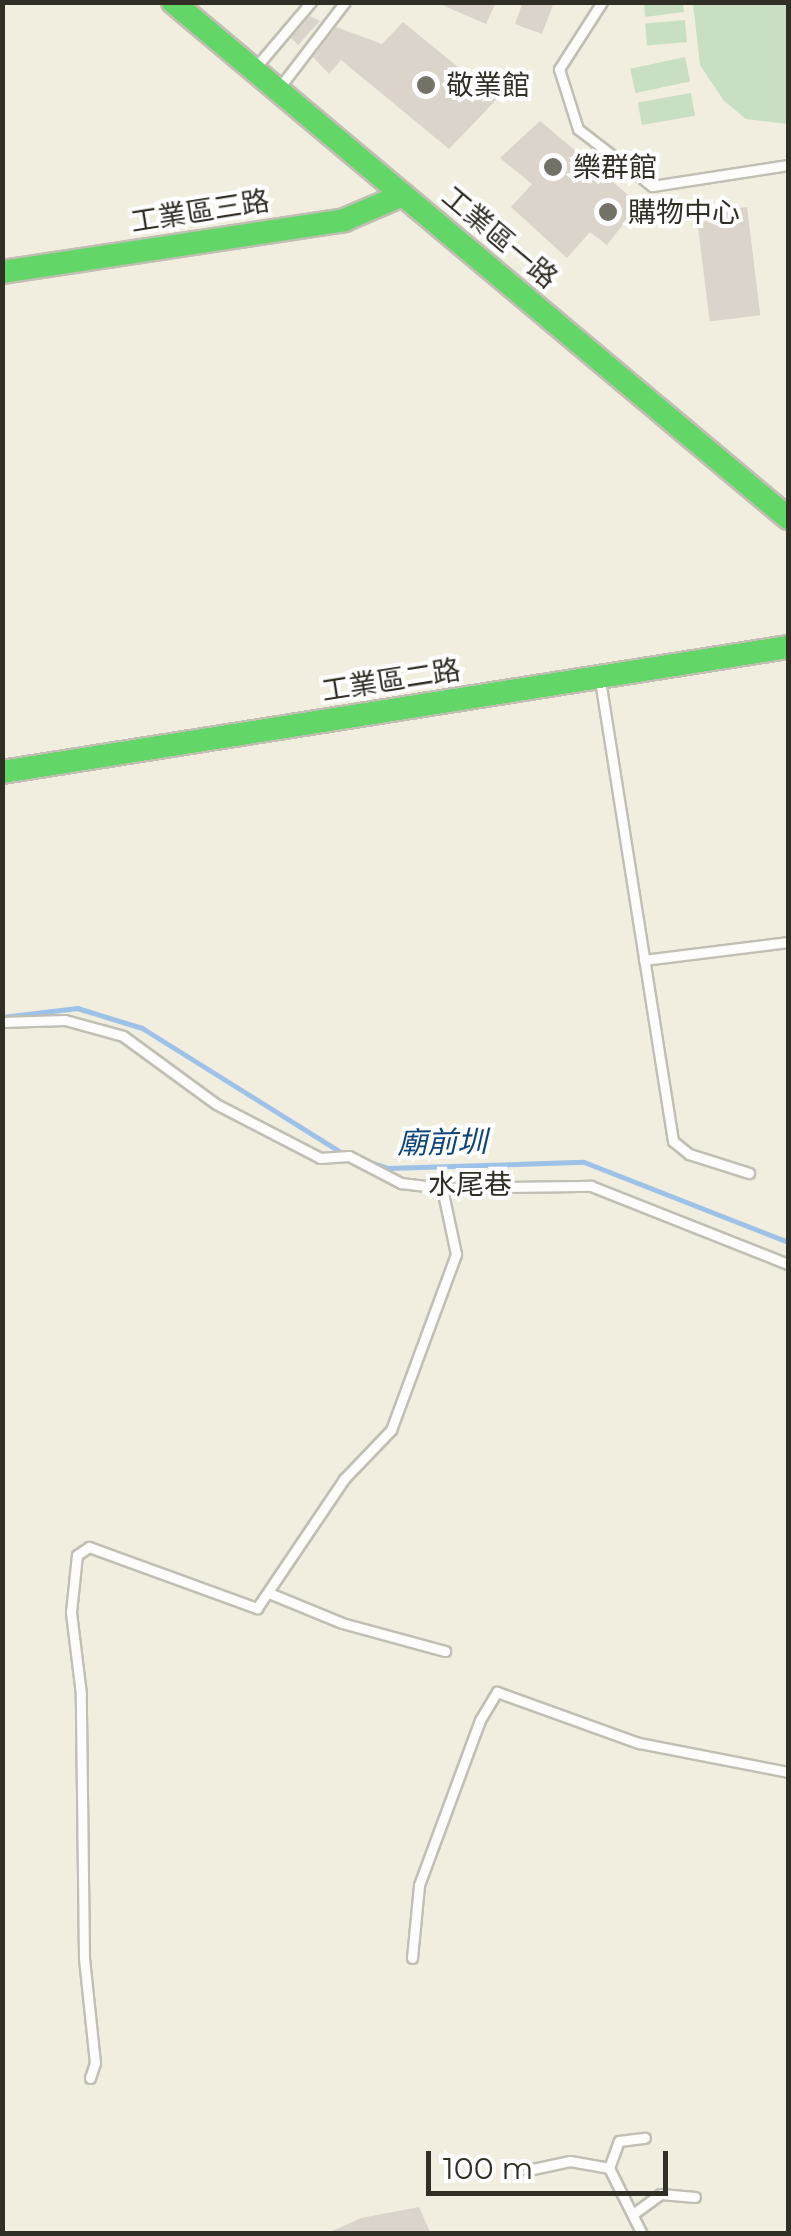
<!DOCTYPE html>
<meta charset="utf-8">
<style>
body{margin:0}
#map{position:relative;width:791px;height:2236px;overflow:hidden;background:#f1eee0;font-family:Montserrat,"Noto Sans TC",sans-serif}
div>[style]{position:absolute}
.green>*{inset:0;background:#c9dfc4;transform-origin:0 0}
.stream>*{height:5px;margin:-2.5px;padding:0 2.5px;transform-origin:2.5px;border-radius:2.5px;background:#9ec1e7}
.building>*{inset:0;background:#dad4cb;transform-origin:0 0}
.roads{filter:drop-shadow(2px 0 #c1beb3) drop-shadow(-2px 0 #c1beb3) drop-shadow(0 2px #c1beb3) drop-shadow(0 -2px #c1beb3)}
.lane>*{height:9px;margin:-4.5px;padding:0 4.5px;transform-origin:4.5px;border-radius:4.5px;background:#fdfcfa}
.fast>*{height:22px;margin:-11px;padding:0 11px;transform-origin:11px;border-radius:11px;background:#63d668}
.dots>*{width:28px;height:28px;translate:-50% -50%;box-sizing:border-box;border:5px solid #fff;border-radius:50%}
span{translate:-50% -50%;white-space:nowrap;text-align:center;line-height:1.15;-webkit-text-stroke:8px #fff;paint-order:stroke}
.poi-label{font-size:28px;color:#312e25}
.left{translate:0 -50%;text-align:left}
.street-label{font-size:28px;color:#312e25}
.water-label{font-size:30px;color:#0e447a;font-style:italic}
.frame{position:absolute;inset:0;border:5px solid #312e25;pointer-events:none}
.scale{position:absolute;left:426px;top:2151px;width:242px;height:45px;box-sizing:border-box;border:5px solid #312e25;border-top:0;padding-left:12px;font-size:30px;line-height:35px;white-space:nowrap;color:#312e25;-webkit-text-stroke:8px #fff;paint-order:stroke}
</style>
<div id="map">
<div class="green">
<div style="clip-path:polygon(644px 3px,683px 3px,684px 12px,645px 17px)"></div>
<div style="clip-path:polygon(693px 3px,788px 3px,788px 124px,746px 119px,724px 101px,700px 65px)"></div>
<div style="left:685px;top:20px;width:22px;height:40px;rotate:85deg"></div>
<div style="left:685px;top:57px;width:25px;height:56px;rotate:78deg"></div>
<div style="left:691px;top:93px;width:23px;height:54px;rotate:80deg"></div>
</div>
<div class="stream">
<div style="left:2px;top:1017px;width:76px;rotate:-6.8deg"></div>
<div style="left:77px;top:1008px;width:68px;rotate:17.1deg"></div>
<div style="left:142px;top:1028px;width:238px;rotate:32deg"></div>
<div style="left:369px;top:1162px;width:20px;rotate:18deg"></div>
<div style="left:388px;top:1168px;width:196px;rotate:-1.8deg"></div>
<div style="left:584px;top:1162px;width:219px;rotate:21.4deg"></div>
</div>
<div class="building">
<div style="clip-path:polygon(435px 2px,496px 2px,486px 24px)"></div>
<div style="clip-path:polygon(523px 2px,554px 2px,542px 34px,515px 24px)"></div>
<div style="clip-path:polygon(310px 16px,320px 21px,298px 45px,291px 38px)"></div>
<div style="clip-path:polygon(403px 22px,497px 99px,449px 149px,341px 60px,329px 74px,313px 57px,336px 27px,382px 44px)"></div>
<div style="clip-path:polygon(540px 121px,639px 204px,607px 245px,590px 232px,567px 258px,511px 207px,532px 184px,500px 158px)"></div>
<div style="left:747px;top:207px;width:109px;height:51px;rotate:83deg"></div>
<div style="clip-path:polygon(419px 2207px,431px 2234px,326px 2234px,361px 2218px)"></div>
</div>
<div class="roads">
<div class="lane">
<div style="left:602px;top:2px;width:80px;rotate:122.7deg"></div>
<div style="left:559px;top:69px;width:63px;rotate:72.4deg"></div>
<div style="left:578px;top:129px;width:93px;rotate:37.6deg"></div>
<div style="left:652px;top:186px;width:138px;rotate:-8.8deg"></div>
<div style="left:255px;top:68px;width:87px;rotate:-49.7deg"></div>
<div style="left:279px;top:88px;width:108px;rotate:-52.5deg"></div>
<div style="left:600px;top:680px;width:467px;rotate:81deg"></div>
<div style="left:673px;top:1141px;width:21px;rotate:39deg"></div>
<div style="left:689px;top:1154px;width:63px;rotate:17.6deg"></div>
<div style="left:644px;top:960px;width:145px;rotate:-7.1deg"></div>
<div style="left:2px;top:1022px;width:63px;rotate:-1.8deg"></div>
<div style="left:65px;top:1020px;width:60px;rotate:15.4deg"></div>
<div style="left:123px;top:1036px;width:115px;rotate:36.2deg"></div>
<div style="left:216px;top:1104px;width:117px;rotate:27.4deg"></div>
<div style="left:320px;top:1158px;width:29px;rotate:-4deg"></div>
<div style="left:349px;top:1156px;width:59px;rotate:27.4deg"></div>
<div style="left:401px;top:1183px;width:41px;rotate:7deg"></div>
<div style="left:442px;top:1188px;width:149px;rotate:-0.8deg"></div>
<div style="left:591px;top:1186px;width:212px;rotate:21.6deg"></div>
<div style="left:269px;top:1593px;width:79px;rotate:22.3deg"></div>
<div style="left:342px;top:1623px;width:107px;rotate:15.2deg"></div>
<div style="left:412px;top:1958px;width:73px;rotate:-84.5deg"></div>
<div style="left:419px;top:1885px;width:176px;rotate:-69.7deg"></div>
<div style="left:480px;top:1720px;width:33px;rotate:-59deg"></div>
<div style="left:497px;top:1692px;width:151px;rotate:19.8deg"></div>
<div style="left:639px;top:1743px;width:152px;rotate:11deg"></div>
<div style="left:90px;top:2078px;width:16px;rotate:-72deg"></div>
<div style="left:95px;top:2063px;width:106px;rotate:-96deg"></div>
<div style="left:84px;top:1958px;width:264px;rotate:-90.7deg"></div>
<div style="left:81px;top:1694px;width:83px;rotate:-97deg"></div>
<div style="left:71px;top:1612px;width:57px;rotate:-84deg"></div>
<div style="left:77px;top:1555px;width:14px;rotate:-34deg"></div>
<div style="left:89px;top:1547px;width:179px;rotate:20deg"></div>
<div style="left:257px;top:1608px;width:156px;rotate:-56deg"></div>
<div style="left:344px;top:1479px;width:68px;rotate:-46.2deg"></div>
<div style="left:391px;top:1430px;width:188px;rotate:-69.7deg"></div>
<div style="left:456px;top:1254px;width:67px;rotate:-102deg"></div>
<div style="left:528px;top:2170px;width:43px;rotate:-12.1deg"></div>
<div style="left:570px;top:2161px;width:40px;rotate:10deg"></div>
<div style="left:633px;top:2214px;width:34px;rotate:-36deg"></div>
<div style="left:661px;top:2194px;width:34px;rotate:5deg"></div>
<div style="left:642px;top:2234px;width:74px;rotate:-116.6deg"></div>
<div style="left:609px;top:2168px;width:29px;rotate:-70deg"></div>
<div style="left:619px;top:2141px;width:26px;rotate:-7deg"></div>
</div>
<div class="fast">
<div style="left:173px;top:2px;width:803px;rotate:40deg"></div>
<div style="left:2px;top:272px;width:346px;rotate:-8.6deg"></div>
<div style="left:344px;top:220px;width:64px;rotate:-23deg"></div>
<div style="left:2px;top:772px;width:796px;rotate:-9.04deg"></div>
</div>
</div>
<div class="dots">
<div style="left:426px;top:85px;background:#747166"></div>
<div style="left:553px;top:167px;background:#747166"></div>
<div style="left:608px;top:212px;background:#747166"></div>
</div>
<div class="poi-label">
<span class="left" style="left:446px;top:85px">敬業館</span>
<span class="left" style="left:573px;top:167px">樂群館</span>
<span class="left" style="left:628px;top:212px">購物中心</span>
</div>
<div class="street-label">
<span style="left:200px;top:211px;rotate:-9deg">工業區三路</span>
<span style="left:500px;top:237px;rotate:40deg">工業區一路</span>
<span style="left:391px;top:680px;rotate:-9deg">工業區二路</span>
<span style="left:470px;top:1184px">水尾巷</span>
</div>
<div class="water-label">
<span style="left:442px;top:1143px;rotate:-1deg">廟前圳</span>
</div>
<div class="frame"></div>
<div class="scale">100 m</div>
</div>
